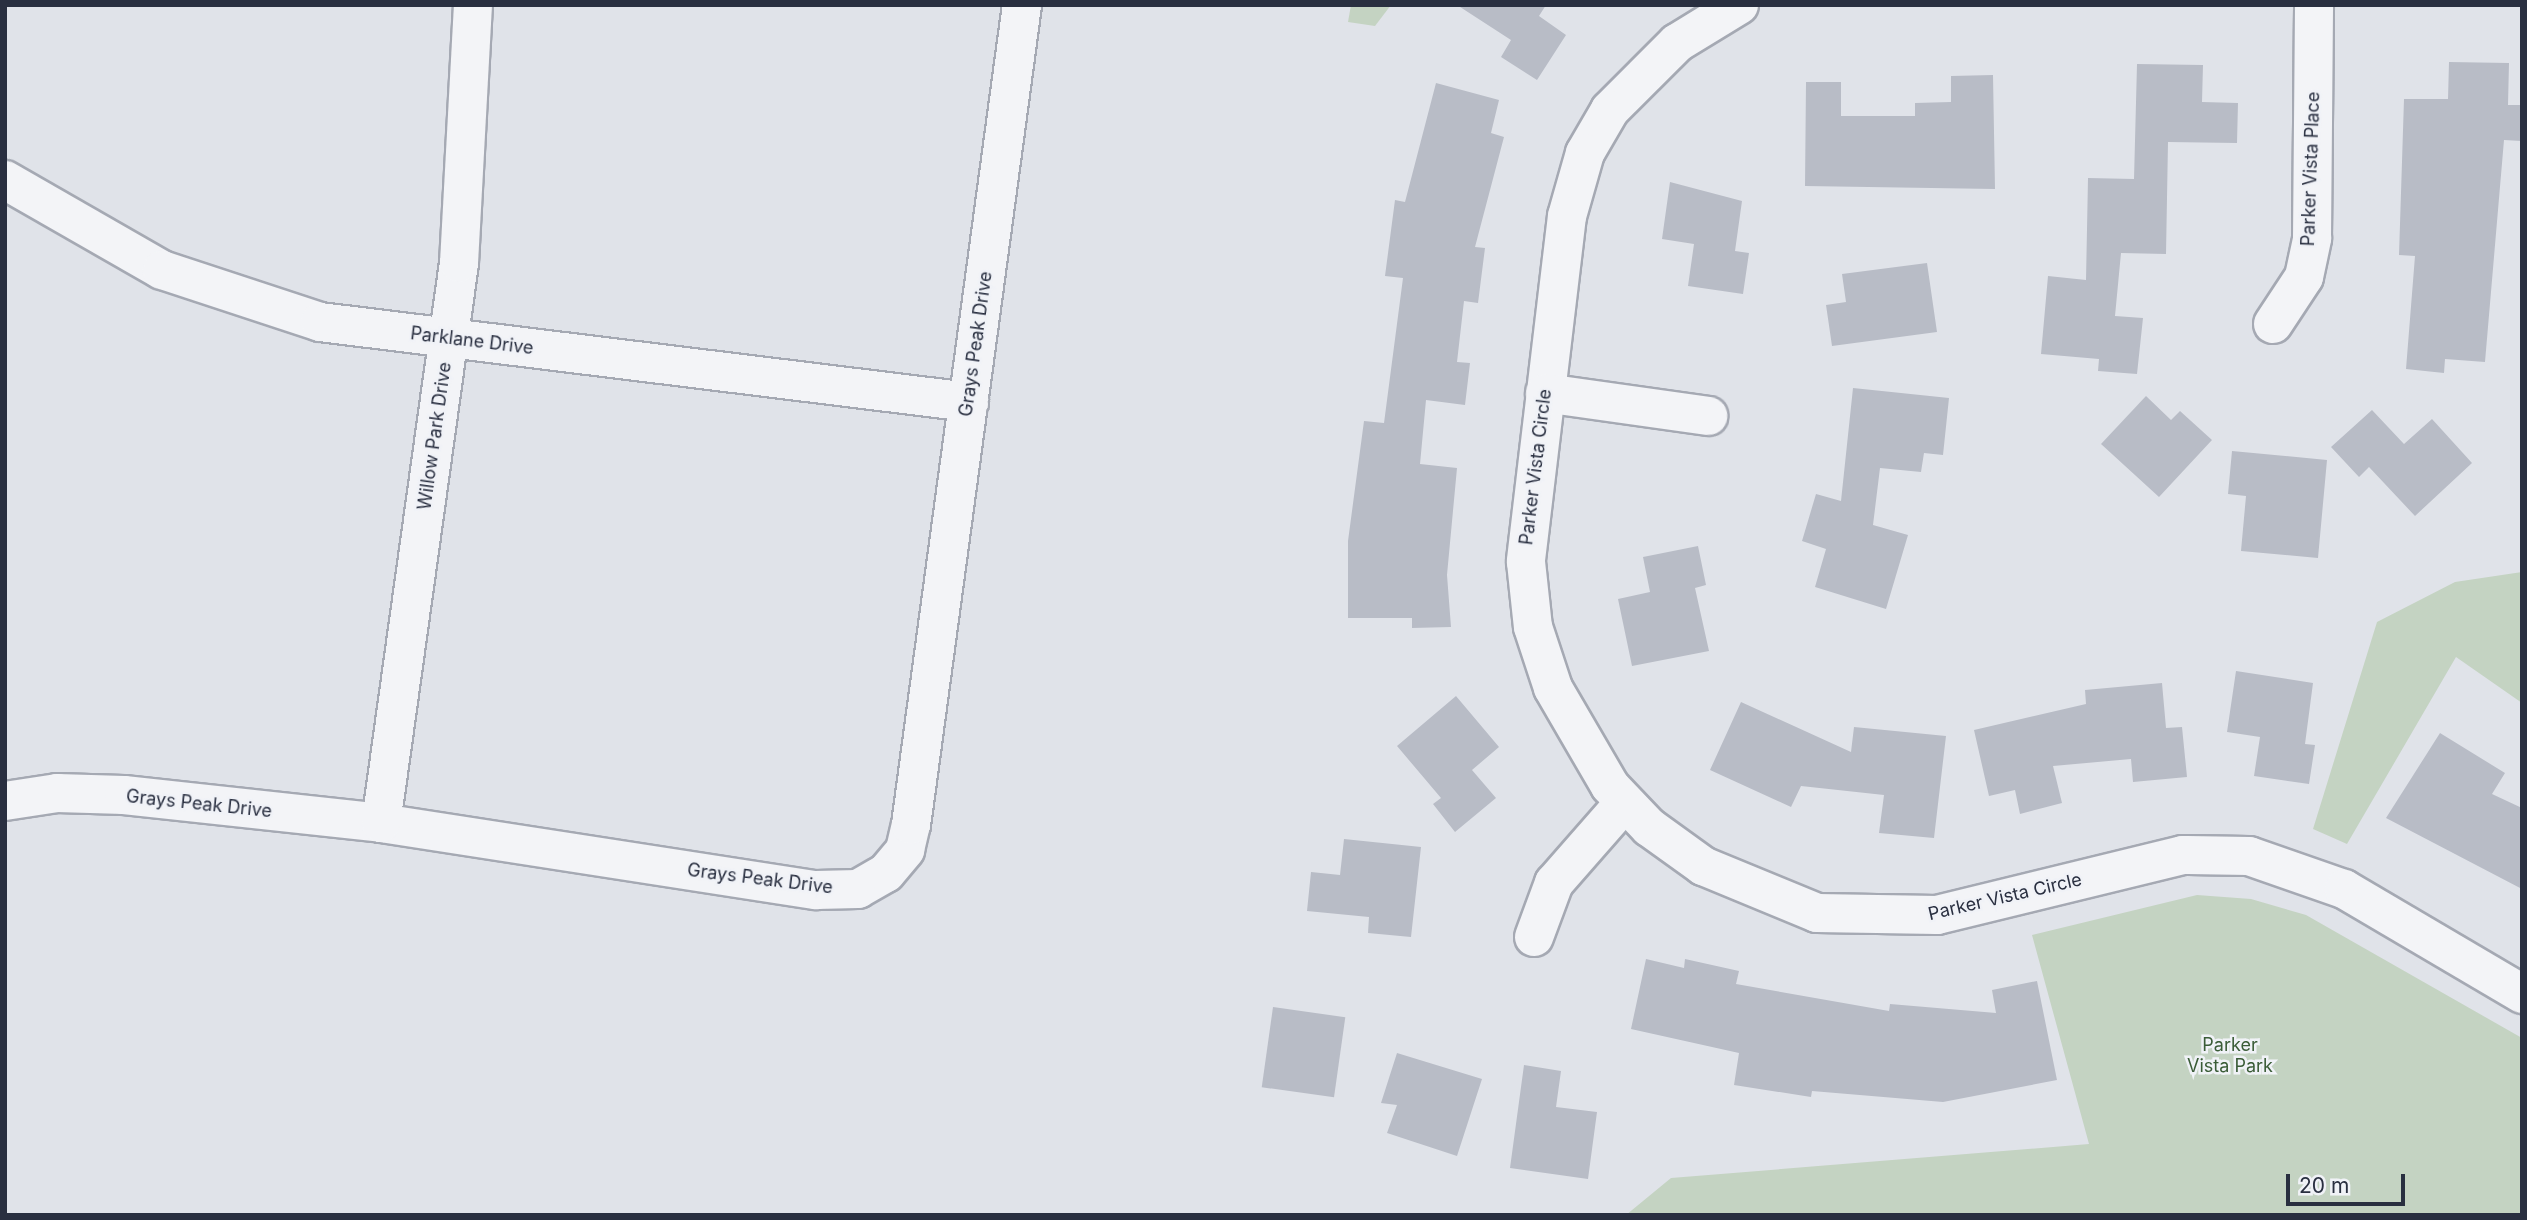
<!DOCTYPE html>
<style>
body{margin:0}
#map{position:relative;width:2527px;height:1220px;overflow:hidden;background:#e0e3e9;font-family:Inter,sans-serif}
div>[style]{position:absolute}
.green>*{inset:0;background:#c4d3c2}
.building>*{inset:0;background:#b8bcc6;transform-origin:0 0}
.roads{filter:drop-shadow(2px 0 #a5a9b3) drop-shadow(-2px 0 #a5a9b3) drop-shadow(0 2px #a5a9b3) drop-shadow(0 -2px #a5a9b3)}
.minor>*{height:38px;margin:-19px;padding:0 19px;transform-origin:19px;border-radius:19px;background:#f3f4f7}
span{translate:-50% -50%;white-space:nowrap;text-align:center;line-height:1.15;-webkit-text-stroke:5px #f0f2f7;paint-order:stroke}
.street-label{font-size:18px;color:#292f40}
.park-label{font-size:18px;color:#3a5c37}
.frame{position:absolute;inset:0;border:7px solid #292f40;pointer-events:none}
.scale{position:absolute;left:2286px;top:1174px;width:119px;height:32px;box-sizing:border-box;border:4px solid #292f40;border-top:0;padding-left:9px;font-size:21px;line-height:24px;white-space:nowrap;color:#292f40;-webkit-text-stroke:5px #f0f2f7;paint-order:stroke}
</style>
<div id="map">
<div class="green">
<div style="clip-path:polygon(1351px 5px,1391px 5px,1375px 26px,1348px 22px)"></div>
<div style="clip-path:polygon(2522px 572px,2522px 703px,2456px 657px,2347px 844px,2313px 829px,2377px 622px,2455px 582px)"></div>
<div style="clip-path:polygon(2197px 895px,2251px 899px,2306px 915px,2522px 1038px,2522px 1215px,1626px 1215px,1671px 1178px,2089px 1144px,2032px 935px)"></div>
</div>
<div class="building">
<div style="clip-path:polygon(1457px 5px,1546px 5px,1539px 16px,1566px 35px,1537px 80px,1501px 57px,1511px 40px)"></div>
<div style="clip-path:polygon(2449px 62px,2509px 63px,2508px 105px,2522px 105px,2522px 141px,2504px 140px,2485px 362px,2445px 359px,2444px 373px,2406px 369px,2415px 256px,2399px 255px,2404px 99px,2448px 99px)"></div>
<div style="clip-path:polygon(2137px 64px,2203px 65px,2202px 102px,2238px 103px,2237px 143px,2168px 142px,2166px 254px,2121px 253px,2115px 316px,2143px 318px,2137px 374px,2098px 371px,2099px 359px,2041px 354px,2048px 276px,2086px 280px,2088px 178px,2134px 179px)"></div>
<div style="clip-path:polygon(1993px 75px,1995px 189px,1805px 186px,1806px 82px,1841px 82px,1841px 116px,1915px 116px,1915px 103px,1951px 102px,1951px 76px)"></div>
<div style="clip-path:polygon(1436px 83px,1499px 100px,1491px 133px,1504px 137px,1475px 247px,1485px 248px,1478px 303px,1464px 301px,1457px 362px,1470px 363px,1465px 405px,1426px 400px,1420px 464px,1457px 468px,1447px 575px,1451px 627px,1412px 628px,1412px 618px,1348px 618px,1348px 541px,1364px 421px,1384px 423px,1403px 278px,1385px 276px,1395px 200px,1405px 202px)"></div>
<div style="clip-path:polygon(1670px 182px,1742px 201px,1735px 251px,1749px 253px,1743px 294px,1688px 286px,1694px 244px,1662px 239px)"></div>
<div style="clip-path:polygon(1927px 263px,1937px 332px,1832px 346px,1826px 305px,1846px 302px,1842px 274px)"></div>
<div style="clip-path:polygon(1853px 388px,1949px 398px,1943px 455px,1924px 453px,1921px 472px,1880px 468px,1873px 525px,1908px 535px,1886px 609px,1815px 587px,1826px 549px,1802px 541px,1816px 494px,1841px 501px)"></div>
<div style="clip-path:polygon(2146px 396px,2171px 420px,2180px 411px,2212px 440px,2159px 497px,2101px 444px)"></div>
<div style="clip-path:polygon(2372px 410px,2404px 444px,2432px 419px,2472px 463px,2415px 516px,2369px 467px,2359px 477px,2331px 447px)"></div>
<div style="clip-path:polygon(2232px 451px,2327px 460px,2318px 558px,2241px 551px,2246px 496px,2228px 494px)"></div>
<div style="clip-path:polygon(1698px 546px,1706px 585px,1695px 588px,1709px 651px,1632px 666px,1618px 599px,1650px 592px,1643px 557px)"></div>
<div style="clip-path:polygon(2236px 671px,2313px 683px,2305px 744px,2315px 745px,2309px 784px,2254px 776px,2260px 737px,2227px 732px)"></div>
<div style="clip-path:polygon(2162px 683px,2166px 728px,2182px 727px,2187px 777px,2133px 782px,2131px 759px,2053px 766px,2062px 803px,2020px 814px,2015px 790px,1989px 796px,1974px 730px,2086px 704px,2085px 690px)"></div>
<div style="clip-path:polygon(1456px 696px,1499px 747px,1472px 770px,1496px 798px,1455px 832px,1433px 804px,1441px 798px,1397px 746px)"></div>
<div style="clip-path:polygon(1741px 702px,1851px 752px,1854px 727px,1946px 736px,1934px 838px,1879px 833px,1884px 795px,1801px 786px,1791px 807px,1710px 770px)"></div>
<div style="clip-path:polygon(2440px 733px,2505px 773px,2492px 794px,2522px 808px,2522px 889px,2386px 818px)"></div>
<div style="clip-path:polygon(1344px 839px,1421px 847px,1411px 937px,1368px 933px,1369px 917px,1307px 911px,1311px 872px,1340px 875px)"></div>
<div style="clip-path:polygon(1646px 959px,1684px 968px,1685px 959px,1739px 971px,1736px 984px,1889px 1011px,1890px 1004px,1996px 1013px,1992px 990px,2037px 981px,2057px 1080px,1943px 1102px,1812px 1091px,1811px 1097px,1734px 1085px,1739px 1053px,1631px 1029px)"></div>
<div style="left:1273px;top:1007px;width:73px;height:81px;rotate:8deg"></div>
<div style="clip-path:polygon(1397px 1053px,1482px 1079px,1457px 1156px,1387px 1133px,1397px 1105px,1381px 1103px)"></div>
<div style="clip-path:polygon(1524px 1065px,1561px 1071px,1556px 1107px,1597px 1112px,1588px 1179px,1510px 1168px)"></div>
</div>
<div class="roads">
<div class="minor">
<div style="left:1739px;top:5px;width:73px;rotate:148.5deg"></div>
<div style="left:1677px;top:43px;width:95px;rotate:135deg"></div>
<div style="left:1610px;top:110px;width:50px;rotate:120.2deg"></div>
<div style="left:1585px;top:153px;width:66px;rotate:105.9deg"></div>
<div style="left:1567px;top:216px;width:348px;rotate:96.8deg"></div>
<div style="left:1526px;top:562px;width:65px;rotate:83.9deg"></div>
<div style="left:1533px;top:627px;width:64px;rotate:71.8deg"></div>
<div style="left:1553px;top:688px;width:113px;rotate:59.8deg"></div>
<div style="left:1610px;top:786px;width:57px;rotate:46.4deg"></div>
<div style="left:1649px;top:827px;width:67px;rotate:35.8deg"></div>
<div style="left:1703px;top:866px;width:123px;rotate:22.4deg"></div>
<div style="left:1817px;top:913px;width:120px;rotate:1deg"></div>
<div style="left:1937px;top:915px;width:253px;rotate:-13.7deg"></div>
<div style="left:2183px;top:855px;width:66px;rotate:0.9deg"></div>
<div style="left:2249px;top:856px;width:101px;rotate:19.2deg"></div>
<div style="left:2344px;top:889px;width:207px;rotate:30.5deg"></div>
<div style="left:5px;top:180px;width:181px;rotate:29.8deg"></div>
<div style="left:162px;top:270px;width:166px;rotate:18.2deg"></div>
<div style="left:320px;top:322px;width:654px;rotate:7.03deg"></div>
<div style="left:2273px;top:324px;width:56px;rotate:-56.6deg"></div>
<div style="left:2304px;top:277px;width:40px;rotate:-78deg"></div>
<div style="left:2312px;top:238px;width:233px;rotate:-89.5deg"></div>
<div style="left:1545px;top:393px;width:165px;rotate:8deg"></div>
<div style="left:5px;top:801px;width:53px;rotate:-8.7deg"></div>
<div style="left:57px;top:793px;width:67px;rotate:1.7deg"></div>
<div style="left:124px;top:795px;width:259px;rotate:6.2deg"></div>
<div style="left:381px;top:823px;width:440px;rotate:8.8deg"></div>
<div style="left:816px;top:890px;width:42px;rotate:-1.4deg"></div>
<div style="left:858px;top:889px;width:32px;rotate:-30deg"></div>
<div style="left:886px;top:873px;width:30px;rotate:-50deg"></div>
<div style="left:905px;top:850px;width:26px;rotate:-77deg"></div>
<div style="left:911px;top:825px;width:827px;rotate:-82.29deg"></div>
<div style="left:381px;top:823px;width:565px;rotate:-82.07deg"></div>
<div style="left:459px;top:263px;width:258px;rotate:-86.9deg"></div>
<div style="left:1534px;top:937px;width:58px;rotate:-69.7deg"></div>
<div style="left:1554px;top:883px;width:106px;rotate:-48.8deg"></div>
</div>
</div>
<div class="street-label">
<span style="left:2311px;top:169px;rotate:-88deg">Parker Vista Place</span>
<span style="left:472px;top:341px;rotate:7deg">Parklane Drive</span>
<span style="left:976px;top:344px;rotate:-82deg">Grays Peak Drive</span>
<span style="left:435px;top:436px;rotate:-82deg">Willow Park Drive</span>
<span style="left:1536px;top:467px;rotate:-83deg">Parker Vista Circle</span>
<span style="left:199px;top:804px;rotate:6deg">Grays Peak Drive</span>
<span style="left:760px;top:879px;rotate:7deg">Grays Peak Drive</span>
<span style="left:2005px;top:897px;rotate:-13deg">Parker Vista Circle</span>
</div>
<div class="park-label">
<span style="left:2230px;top:1056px">Parker<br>Vista Park</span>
</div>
<div class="frame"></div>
<div class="scale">20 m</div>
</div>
